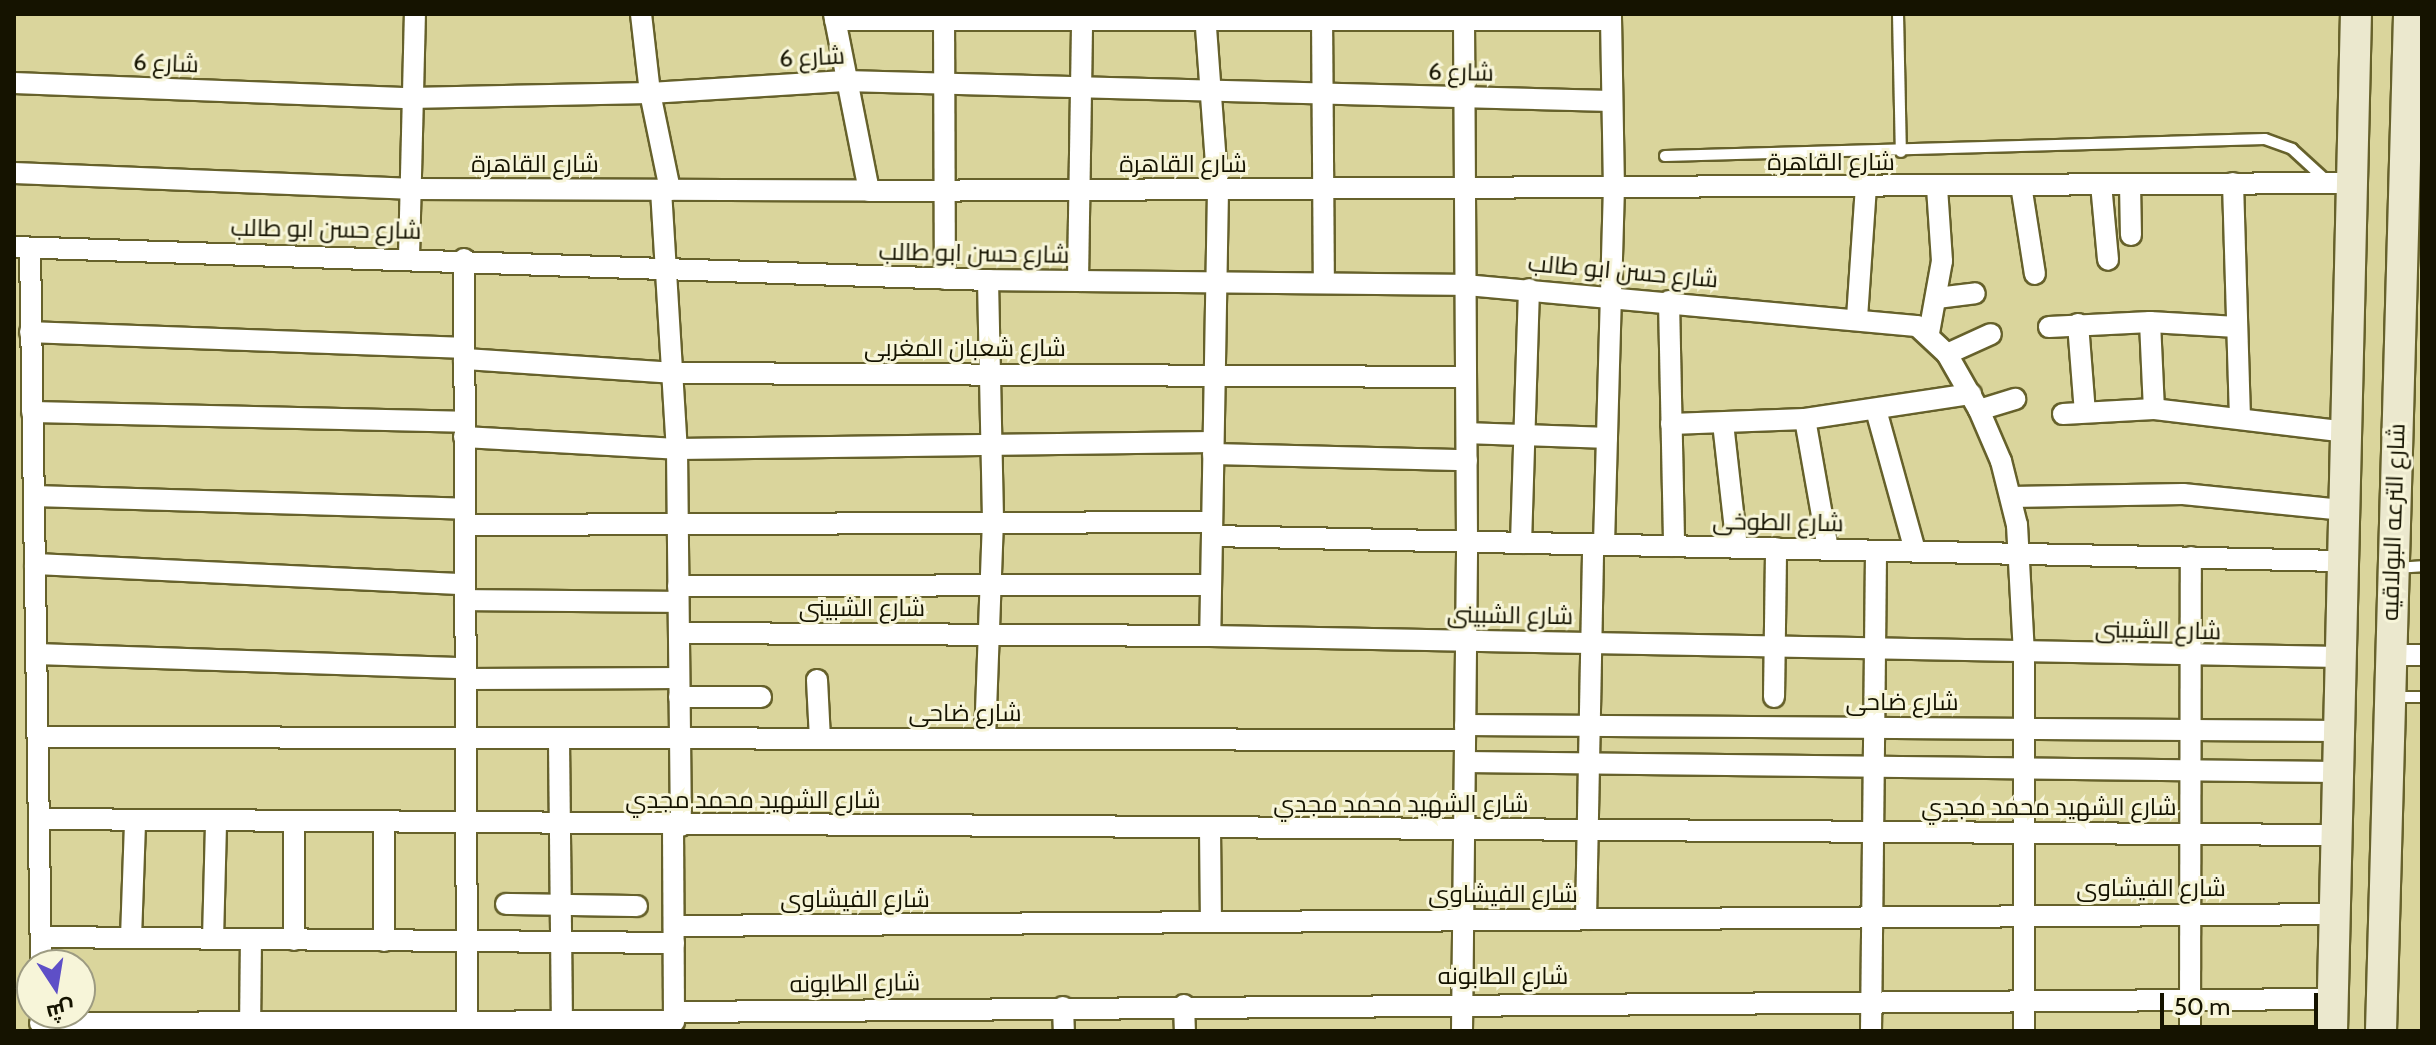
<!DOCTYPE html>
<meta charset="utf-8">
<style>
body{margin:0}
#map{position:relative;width:2436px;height:1045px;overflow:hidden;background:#dad59c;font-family:Cabin,Cairo,sans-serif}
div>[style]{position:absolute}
.roads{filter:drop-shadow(2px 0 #66612b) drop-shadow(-2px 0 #66612b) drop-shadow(0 2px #66612b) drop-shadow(0 -2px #66612b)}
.lane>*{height:10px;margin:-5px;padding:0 5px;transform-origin:5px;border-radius:5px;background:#fff}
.street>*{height:20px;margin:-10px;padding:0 10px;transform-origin:10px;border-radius:10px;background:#fff}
.secondary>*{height:30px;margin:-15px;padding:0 15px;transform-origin:15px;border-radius:15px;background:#ebe8ce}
span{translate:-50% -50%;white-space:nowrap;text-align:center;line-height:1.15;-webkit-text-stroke:6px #f7f5d9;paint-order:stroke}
.street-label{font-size:24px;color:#151300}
.frame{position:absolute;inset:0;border:16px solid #151300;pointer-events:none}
.north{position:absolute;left:16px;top:949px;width:80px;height:80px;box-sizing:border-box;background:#f7f5d9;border:2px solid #9d9b82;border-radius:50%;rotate:168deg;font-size:22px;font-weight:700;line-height:32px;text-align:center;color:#151300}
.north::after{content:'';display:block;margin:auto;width:28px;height:36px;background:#5e4fc7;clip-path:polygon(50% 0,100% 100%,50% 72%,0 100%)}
.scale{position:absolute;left:2160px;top:993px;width:158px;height:36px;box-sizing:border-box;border:4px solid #151300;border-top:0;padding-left:10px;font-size:24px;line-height:28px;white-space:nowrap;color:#151300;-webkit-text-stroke:6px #f7f5d9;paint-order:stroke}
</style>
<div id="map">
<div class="roads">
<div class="lane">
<div style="left:1898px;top:14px;width:138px;rotate:88.8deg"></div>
<div style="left:1665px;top:156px;width:600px;rotate:-1.62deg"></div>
<div style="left:2265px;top:139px;width:29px;rotate:20deg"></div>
<div style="left:2292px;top:149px;width:49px;rotate:42.5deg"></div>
<div style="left:2396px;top:568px;width:26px;rotate:-4deg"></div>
<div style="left:2393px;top:697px;width:29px"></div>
</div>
<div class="street">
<div style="left:641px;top:14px;width:80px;rotate:83.5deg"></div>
<div style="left:650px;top:93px;width:99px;rotate:78.3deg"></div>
<div style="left:834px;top:14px;width:180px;rotate:78.8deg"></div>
<div style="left:944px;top:14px;width:265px;rotate:89.8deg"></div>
<div style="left:1205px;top:14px;width:176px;rotate:85.8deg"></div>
<div style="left:1218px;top:190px;width:446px;rotate:91deg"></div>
<div style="left:1322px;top:14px;width:267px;rotate:89.6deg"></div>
<div style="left:835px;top:20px;width:776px"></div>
<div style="left:14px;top:83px;width:396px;rotate:2.2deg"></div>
<div style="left:410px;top:98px;width:240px;rotate:-1.2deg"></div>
<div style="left:650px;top:93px;width:195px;rotate:-3.5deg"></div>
<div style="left:845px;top:81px;width:767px;rotate:1.49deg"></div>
<div style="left:14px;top:173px;width:395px;rotate:2.3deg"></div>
<div style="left:409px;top:189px;width:460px;rotate:0.2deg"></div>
<div style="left:869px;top:191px;width:1483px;rotate:-0.31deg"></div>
<div style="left:2233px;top:183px;width:233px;rotate:88.3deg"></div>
<div style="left:2101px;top:184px;width:76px;rotate:84.7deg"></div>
<div style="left:2130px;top:184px;width:51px;rotate:88.9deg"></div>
<div style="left:2021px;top:185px;width:90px;rotate:81.1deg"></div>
<div style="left:661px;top:190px;width:259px;rotate:86.5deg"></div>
<div style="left:677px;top:449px;width:377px;rotate:89.4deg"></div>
<div style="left:14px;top:247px;width:975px;rotate:1.94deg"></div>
<div style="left:988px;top:280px;width:478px;rotate:0.6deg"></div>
<div style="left:1466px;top:285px;width:453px;rotate:5.2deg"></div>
<div style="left:1917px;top:326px;width:41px;rotate:43deg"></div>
<div style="left:1947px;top:354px;width:64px;rotate:60.3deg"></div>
<div style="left:1979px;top:410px;width:56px;rotate:66.7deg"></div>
<div style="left:2001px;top:461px;width:66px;rotate:76deg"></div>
<div style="left:2017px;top:525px;width:130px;rotate:86.9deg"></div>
<div style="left:2024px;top:655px;width:376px;rotate:90deg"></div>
<div style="left:30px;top:248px;width:717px;rotate:89.12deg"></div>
<div style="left:409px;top:257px;width:243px;rotate:-88.6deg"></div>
<div style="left:464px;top:259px;width:763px;rotate:89.77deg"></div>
<div style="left:1078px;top:281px;width:267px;rotate:-89.1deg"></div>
<div style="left:1937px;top:298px;width:38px;rotate:-7deg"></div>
<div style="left:1669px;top:301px;width:245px;rotate:88.8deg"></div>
<div style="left:1857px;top:318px;width:131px;rotate:-86.1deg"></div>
<div style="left:2150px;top:322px;width:87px;rotate:87.4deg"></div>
<div style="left:2078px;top:324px;width:88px;rotate:85.5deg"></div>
<div style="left:2049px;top:327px;width:101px;rotate:-2.8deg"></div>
<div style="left:2150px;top:322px;width:87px;rotate:3.3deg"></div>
<div style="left:30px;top:332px;width:434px;rotate:2.1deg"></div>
<div style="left:1929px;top:333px;width:73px;rotate:-79.8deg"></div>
<div style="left:1942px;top:261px;width:74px;rotate:-93.9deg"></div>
<div style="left:1947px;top:354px;width:48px;rotate:-24.4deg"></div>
<div style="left:464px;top:359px;width:209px;rotate:3.8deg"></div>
<div style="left:673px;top:373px;width:793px;rotate:0.29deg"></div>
<div style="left:1876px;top:410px;width:146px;rotate:74.5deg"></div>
<div style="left:1979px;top:410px;width:38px;rotate:-17deg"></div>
<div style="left:32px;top:412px;width:432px;rotate:1.3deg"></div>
<div style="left:2063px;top:414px;width:91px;rotate:-3.1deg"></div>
<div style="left:2154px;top:409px;width:193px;rotate:6.8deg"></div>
<div style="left:1805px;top:419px;width:132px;rotate:80deg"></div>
<div style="left:1723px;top:423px;width:125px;rotate:83.6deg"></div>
<div style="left:1671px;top:424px;width:134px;rotate:-2.1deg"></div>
<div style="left:1805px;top:419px;width:168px;rotate:-8.6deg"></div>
<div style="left:1467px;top:433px;width:140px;rotate:2deg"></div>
<div style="left:464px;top:437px;width:213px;rotate:3.2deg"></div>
<div style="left:677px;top:449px;width:536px;rotate:-0.75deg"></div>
<div style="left:1213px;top:454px;width:254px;rotate:1.4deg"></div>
<div style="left:35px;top:496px;width:430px;rotate:1.7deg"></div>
<div style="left:2011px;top:497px;width:172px;rotate:-1deg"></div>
<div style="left:2183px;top:494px;width:162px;rotate:5.7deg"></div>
<div style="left:465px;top:525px;width:747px;rotate:-0.23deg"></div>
<div style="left:1212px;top:536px;width:1131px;rotate:1.27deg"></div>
<div style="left:1521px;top:543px;width:254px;rotate:-88.2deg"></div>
<div style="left:1604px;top:544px;width:354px;rotate:-88.4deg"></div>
<div style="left:1614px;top:190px;width:176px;rotate:-91deg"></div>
<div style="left:35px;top:564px;width:430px;rotate:2.7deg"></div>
<div style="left:678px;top:586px;width:533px;rotate:-0.11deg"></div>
<div style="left:465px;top:600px;width:213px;rotate:0.5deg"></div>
<div style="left:679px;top:633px;width:531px;rotate:0.32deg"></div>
<div style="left:1210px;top:636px;width:1130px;rotate:1.06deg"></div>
<div style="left:36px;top:654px;width:429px;rotate:1.9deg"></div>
<div style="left:2388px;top:655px;width:34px"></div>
<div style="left:466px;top:679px;width:213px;rotate:-0.3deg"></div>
<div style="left:817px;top:680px;width:59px;rotate:87.1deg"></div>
<div style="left:679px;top:697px;width:82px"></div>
<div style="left:1774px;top:697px;width:149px;rotate:-89.2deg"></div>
<div style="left:1465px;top:725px;width:874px;rotate:0.39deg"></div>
<div style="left:38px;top:737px;width:1427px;rotate:0.12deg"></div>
<div style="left:985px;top:738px;width:219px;rotate:-87.9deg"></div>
<div style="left:993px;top:519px;width:239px;rotate:-91.2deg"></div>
<div style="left:559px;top:740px;width:291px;rotate:89.4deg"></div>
<div style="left:1465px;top:762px;width:872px;rotate:0.66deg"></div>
<div style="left:39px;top:819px;width:2297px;rotate:0.4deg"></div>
<div style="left:673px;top:826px;width:196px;rotate:89.7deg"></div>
<div style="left:1210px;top:829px;width:93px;rotate:89.4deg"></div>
<div style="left:506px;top:904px;width:131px;rotate:0.9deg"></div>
<div style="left:1586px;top:919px;width:375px;rotate:-88.9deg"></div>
<div style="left:674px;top:926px;width:1659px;rotate:-0.41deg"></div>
<div style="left:41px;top:937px;width:633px;rotate:0.54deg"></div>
<div style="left:131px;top:938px;width:117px;rotate:-88deg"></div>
<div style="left:213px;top:939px;width:118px;rotate:-88.5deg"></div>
<div style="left:294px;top:940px;width:118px;rotate:-90deg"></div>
<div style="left:384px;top:941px;width:117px;rotate:-90deg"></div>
<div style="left:1184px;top:1005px;width:26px;rotate:88deg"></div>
<div style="left:1063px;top:1007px;width:24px;rotate:88deg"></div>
<div style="left:674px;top:1012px;width:1658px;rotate:-0.45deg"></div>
<div style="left:40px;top:1023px;width:634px;rotate:-0.18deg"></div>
<div style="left:250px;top:1031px;width:92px;rotate:-89.4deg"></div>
<div style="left:1462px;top:1031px;width:490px;rotate:-89.4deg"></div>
<div style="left:1467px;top:541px;width:527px;rotate:-90.33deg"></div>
<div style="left:1871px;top:1031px;width:480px;rotate:-89.4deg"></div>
<div style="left:2190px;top:1031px;width:474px;rotate:-89.9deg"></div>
</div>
<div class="secondary">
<div style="left:2332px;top:1031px;width:1017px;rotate:-88.65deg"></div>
<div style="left:2381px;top:1031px;width:1017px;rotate:-88.42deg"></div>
</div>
</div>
<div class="street-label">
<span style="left:812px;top:57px;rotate:-3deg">شارع 6</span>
<span style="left:166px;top:63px;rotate:2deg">شارع 6</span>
<span style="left:1461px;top:72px;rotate:1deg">شارع 6</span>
<span style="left:1831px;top:162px">شارع القاهرة</span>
<span style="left:535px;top:164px">شارع القاهرة</span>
<span style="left:1183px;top:164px">شارع القاهرة</span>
<span style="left:326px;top:229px;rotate:1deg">شارع حسن ابو طالب</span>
<span style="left:974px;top:253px;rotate:1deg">شارع حسن ابو طالب</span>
<span style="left:1623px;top:271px;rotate:5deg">شارع حسن ابو طالب</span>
<span style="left:965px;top:348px">شارع شعبان المغربى</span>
<span style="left:1778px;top:522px;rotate:1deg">شارع الطوخى</span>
<span style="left:2393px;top:522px;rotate:-88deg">شارع الترعه البولاقيه</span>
<span style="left:862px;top:608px">شارع الشبينى</span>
<span style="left:1510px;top:615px;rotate:1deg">شارع الشبينى</span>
<span style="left:2158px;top:630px;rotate:1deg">شارع الشبينى</span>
<span style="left:1902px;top:702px">شارع ضاحى</span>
<span style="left:965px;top:713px">شارع ضاحى</span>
<span style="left:753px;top:800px">شارع الشهيد محمد مجدي</span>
<span style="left:1401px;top:804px">شارع الشهيد محمد مجدي</span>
<span style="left:2049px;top:807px">شارع الشهيد محمد مجدي</span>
<span style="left:2151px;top:888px">شارع الفيشاوى</span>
<span style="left:1503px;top:894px">شارع الفيشاوى</span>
<span style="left:855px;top:899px">شارع الفيشاوى</span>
<span style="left:1503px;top:976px">شارع الطابونه</span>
<span style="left:855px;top:983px;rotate:-1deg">شارع الطابونه</span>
</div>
<div class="frame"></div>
<div class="north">ش</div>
<div class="scale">50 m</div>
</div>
